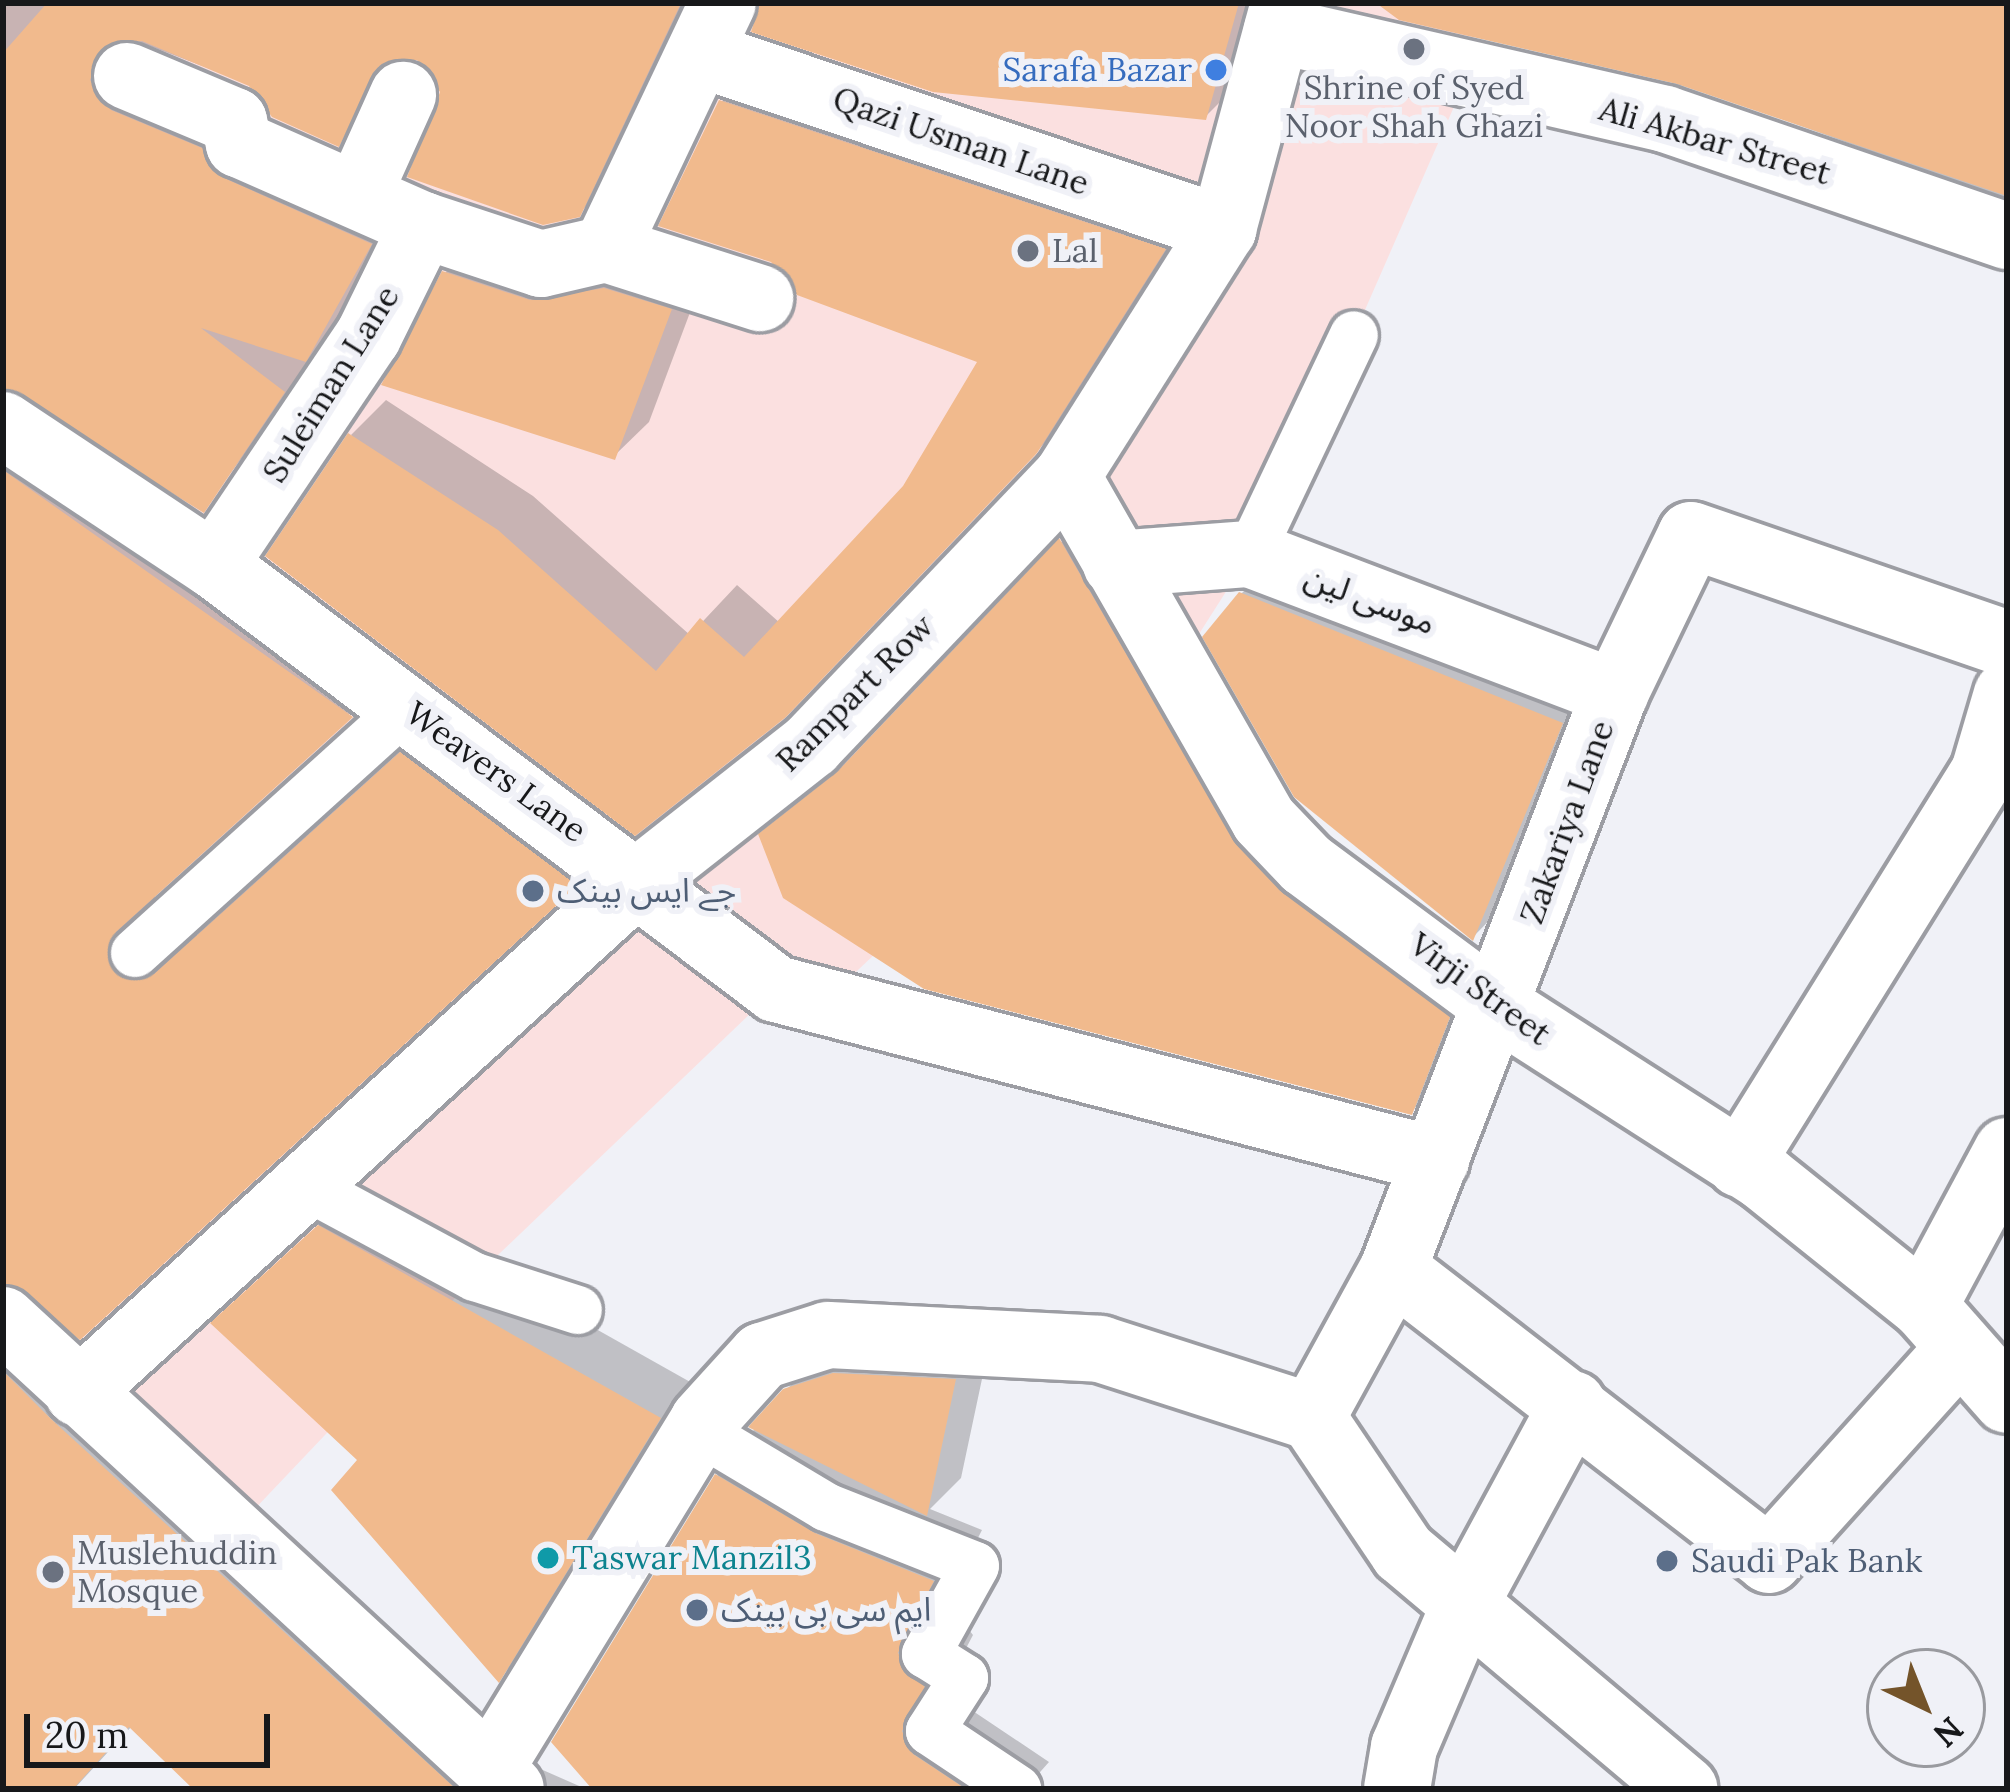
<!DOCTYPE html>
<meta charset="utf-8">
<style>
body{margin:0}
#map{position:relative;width:2010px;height:1792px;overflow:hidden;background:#f0f1f7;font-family:Lora,"Noto Sans Arabic",serif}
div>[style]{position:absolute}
.commercial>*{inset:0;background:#fbe0e0}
.shadow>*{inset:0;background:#0003}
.building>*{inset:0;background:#f1ba8d}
.roads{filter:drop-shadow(3px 0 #9c9da3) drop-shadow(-3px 0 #9c9da3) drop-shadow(0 3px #9c9da3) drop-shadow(0 -3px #9c9da3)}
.lane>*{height:48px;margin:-24px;padding:0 24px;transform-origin:24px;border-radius:24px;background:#fff}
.street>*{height:66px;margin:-33px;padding:0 33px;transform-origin:33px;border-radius:33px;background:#fff}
.secondary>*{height:66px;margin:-33px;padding:0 33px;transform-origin:33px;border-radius:33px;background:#fff}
.dots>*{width:33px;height:33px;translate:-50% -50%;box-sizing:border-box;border:6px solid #f0f1f7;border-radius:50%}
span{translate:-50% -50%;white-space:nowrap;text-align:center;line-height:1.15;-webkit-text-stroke:12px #f0f1f7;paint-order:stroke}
.shop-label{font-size:33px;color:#366cbe}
.right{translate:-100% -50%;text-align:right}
.worship-label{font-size:33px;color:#5b616d}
.left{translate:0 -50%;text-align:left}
.street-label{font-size:33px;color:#17181a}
.service-label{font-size:33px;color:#4e5e75}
.culture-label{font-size:33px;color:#0d838f}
.frame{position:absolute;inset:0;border:6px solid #17181a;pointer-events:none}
.north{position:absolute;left:1866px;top:1648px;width:120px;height:120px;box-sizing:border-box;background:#f0f1f7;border:3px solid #999a9f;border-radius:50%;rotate:137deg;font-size:33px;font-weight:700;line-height:48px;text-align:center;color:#17181a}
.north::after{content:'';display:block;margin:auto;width:42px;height:54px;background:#74542a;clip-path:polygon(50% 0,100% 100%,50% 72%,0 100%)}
.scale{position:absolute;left:24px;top:1714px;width:246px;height:54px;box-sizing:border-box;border:6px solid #17181a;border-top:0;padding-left:15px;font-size:36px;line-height:42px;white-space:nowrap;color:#17181a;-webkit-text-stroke:9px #f0f1f7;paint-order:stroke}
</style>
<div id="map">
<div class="commercial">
<div style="clip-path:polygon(3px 3px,1478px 3px,1471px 68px,1354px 335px,1250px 554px,1176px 670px,823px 1003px,776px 989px,475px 1277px,231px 1534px,3px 1316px)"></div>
</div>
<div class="shadow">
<div style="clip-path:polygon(3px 3px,700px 3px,620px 173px,578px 214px,419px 57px,400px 60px,338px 143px,250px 84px,126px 37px,152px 70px,410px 203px,323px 351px,203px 509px,9px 389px,8px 400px,391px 675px,155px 893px,152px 932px,197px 935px,442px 714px,615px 844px,94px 1323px,3px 1229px)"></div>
<div style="clip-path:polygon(756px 3px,1268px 3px,1245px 77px,1205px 117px,754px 29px)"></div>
<div style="clip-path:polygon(1382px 3px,2007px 3px,2007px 201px,1678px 81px)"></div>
<div style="clip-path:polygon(756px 66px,1198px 214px,1072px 414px,821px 678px,635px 832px,351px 435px,386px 400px,533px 496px,690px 635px,737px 585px,780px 623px,906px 488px,981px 360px,721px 102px)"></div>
<div style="clip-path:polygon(479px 238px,704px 275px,649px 422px,614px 456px,445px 273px)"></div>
<div style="clip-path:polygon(1091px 511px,1267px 815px,1479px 986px,1442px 1081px,1411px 1112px,762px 835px,866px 746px)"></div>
<div style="clip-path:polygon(1284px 552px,1603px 681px,1515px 894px,1474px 936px,1241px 594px)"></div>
<div style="clip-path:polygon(354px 1193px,692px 1383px,532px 1645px,499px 1678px,248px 1290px)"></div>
<div style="clip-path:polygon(3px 1290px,115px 1378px,536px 1767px,586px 1789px,198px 1789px,132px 1726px,74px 1789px,3px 1789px)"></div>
<div style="clip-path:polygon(989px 1346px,961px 1478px,930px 1509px,982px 1530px,946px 1601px,973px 1635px,950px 1679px,964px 1705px,1049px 1762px,1025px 1789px,596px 1789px,717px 1476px,785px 1391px,821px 1355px)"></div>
</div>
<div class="building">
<div style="clip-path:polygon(47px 3px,681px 3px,580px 217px,543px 225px,407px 177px,440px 92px,417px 60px,380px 65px,339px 147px,272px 117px,249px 86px,142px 41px,104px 47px,90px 80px,111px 110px,202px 148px,224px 178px,372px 244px,306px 362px,201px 328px,285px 392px,204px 513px,3px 388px,3px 53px)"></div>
<div style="clip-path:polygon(760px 3px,1239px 3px,1206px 120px,933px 92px,751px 32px)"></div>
<div style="clip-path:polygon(1376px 3px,2007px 3px,2007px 196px,1677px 84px,1399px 20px)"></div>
<div style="clip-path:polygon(719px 100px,1166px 249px,1037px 453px,786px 717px,635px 836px,265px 556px,348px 433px,498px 530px,656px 671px,700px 618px,744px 657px,903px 486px,977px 362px,797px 295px,771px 262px,658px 226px)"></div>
<div style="clip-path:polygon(442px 271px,530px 300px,604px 288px,672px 309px,615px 460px,381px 385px)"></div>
<div style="clip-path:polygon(3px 470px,353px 717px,116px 932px,115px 973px,154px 974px,400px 752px,578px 886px,80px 1340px,3px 1284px)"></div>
<div style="clip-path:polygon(1059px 538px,1237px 845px,1450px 1017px,1412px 1115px,924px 989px,783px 898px,758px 834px,838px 771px)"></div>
<div style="clip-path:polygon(1239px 592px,1563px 723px,1473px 941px,1294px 797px,1202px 637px)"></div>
<div style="clip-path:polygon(318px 1225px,661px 1418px,499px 1683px,331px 1490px,357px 1460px,210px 1323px)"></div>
<div style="clip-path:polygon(3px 1371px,51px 1419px,456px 1789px,193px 1789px,129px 1727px,73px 1789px,3px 1789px)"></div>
<div style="clip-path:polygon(833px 1373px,956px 1379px,927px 1516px,748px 1427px,783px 1389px)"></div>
<div style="clip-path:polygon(715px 1474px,815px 1533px,934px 1581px,898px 1653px,925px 1687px,902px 1731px,913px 1754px,966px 1789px,592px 1789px,551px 1742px)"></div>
</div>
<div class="roads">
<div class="lane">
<div style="left:1250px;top:554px;width:242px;rotate:-64.6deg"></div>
<div style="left:135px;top:953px;width:367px;rotate:-42.1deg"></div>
<div style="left:302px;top:1184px;width:196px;rotate:28.3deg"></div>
<div style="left:475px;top:1277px;width:108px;rotate:17.8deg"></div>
<div style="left:697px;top:1430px;width:150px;rotate:30.8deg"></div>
<div style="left:826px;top:1507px;width:160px;rotate:21.6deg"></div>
<div style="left:975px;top:1566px;width:101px;rotate:119.1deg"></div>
<div style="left:926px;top:1654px;width:45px;rotate:32.3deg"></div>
<div style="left:964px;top:1678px;width:63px;rotate:122.7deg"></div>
<div style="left:930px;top:1731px;width:105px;rotate:33.7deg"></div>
</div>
<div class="street">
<div style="left:1277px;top:30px;width:398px;rotate:12.9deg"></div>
<div style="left:1665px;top:119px;width:361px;rotate:18.9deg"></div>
<div style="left:700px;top:54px;width:552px;rotate:18.5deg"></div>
<div style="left:127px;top:76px;width:116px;rotate:22.8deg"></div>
<div style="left:234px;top:121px;width:24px;rotate:78deg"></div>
<div style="left:239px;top:144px;width:201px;rotate:23.8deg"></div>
<div style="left:358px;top:195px;width:110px;rotate:-65.8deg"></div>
<div style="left:606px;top:249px;width:162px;rotate:17.7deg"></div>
<div style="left:3px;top:425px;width:253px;rotate:33.6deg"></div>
<div style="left:214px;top:565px;width:704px;rotate:37.03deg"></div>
<div style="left:776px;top:989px;width:682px;rotate:14.53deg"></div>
<div style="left:1067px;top:476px;width:396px;rotate:60.2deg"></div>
<div style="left:1264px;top:820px;width:61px;rotate:46.3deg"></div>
<div style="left:1306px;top:864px;width:242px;rotate:36.6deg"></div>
<div style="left:1500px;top:1008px;width:313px;rotate:32.7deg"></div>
<div style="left:1763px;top:1177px;width:206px;rotate:38.7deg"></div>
<div style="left:1924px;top:1306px;width:125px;rotate:48.6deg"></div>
<div style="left:1116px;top:564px;width:134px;rotate:-4.3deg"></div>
<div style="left:1250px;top:554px;width:391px;rotate:20.8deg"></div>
<div style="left:214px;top:565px;width:275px;rotate:-56deg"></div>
<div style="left:368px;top:337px;width:125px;rotate:-63.8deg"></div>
<div style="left:423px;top:225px;width:124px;rotate:18.3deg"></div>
<div style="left:541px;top:264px;width:67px;rotate:-13deg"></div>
<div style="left:606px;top:249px;width:272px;rotate:-64.6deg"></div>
<div style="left:1740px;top:1164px;width:462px;rotate:-58.1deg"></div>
<div style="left:1984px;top:772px;width:81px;rotate:-73.6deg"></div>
<div style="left:1393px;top:1269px;width:475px;rotate:37.7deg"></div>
<div style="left:1769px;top:1560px;width:283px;rotate:-48deg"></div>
<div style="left:1924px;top:1306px;width:176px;rotate:-61.8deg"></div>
<div style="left:1312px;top:1417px;width:169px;rotate:-61.3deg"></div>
<div style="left:1393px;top:1269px;width:617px;rotate:-68.92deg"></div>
<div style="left:1615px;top:693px;width:175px;rotate:-64.3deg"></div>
<div style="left:1691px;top:535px;width:334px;rotate:19deg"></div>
<div style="left:490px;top:1769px;width:408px;rotate:-58.5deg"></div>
<div style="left:703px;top:1421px;width:88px;rotate:-47.8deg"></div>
<div style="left:762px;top:1356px;width:69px;rotate:-17.7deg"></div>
<div style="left:828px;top:1335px;width:272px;rotate:2.9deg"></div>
<div style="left:1100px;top:1349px;width:223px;rotate:17.8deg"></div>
<div style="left:1312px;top:1417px;width:163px;rotate:56deg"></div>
<div style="left:1403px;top:1552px;width:368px;rotate:40.1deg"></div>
<div style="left:1397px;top:1789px;width:43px;rotate:-80.5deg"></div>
<div style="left:1404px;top:1747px;width:155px;rotate:-66.9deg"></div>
<div style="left:1465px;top:1604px;width:227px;rotate:-61.6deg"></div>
</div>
<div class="secondary">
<div style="left:3px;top:1320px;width:691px;rotate:42.71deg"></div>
<div style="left:78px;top:1393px;width:762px;rotate:-42.4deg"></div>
<div style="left:641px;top:879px;width:216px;rotate:-38.2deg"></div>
<div style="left:811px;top:745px;width:371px;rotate:-46.4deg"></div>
<div style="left:1067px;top:476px;width:292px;rotate:-57.7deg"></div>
<div style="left:1223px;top:229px;width:234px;rotate:-74.9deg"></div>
</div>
</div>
<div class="dots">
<div style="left:1414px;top:49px;background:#6b7280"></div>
<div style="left:1216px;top:70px;background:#3f7fe0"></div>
<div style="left:1028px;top:251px;background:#6b7280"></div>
<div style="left:533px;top:891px;background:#5c6f8a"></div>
<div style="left:548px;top:1558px;background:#0f9aa8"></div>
<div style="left:1667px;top:1561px;background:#5c6f8a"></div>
<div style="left:53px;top:1572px;background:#6b7280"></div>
<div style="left:697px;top:1610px;background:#5c6f8a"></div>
</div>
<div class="shop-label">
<span class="right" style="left:1192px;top:70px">Sarafa Bazar</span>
</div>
<div class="worship-label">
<span style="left:1414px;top:107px">Shrine of Syed<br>Noor Shah Ghazi</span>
<span class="left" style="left:1052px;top:251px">Lal</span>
<span class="left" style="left:77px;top:1572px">Muslehuddin<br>Mosque</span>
</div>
<div class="street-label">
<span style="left:961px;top:141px;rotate:19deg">Qazi Usman Lane</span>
<span style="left:1715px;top:141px;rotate:16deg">Ali Akbar Street</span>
<span style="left:331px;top:384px;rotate:-58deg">Suleiman Lane</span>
<span style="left:1370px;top:600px;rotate:21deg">موسی لین</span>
<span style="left:855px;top:693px;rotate:-45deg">Rampart Row</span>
<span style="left:496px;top:772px;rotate:36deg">Weavers Lane</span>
<span style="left:1567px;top:822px;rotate:-70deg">Zakariya Lane</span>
<span style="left:1480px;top:989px;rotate:36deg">Virji Street</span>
</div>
<div class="service-label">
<span class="left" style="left:557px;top:891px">جے ایس بینک</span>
<span class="left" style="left:1691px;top:1561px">Saudi Pak Bank</span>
<span class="left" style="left:721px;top:1610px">ایم سی بی بینک</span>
</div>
<div class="culture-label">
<span class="left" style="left:572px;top:1558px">Taswar Manzil3</span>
</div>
<div class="frame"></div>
<div class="north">N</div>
<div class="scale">20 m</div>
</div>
